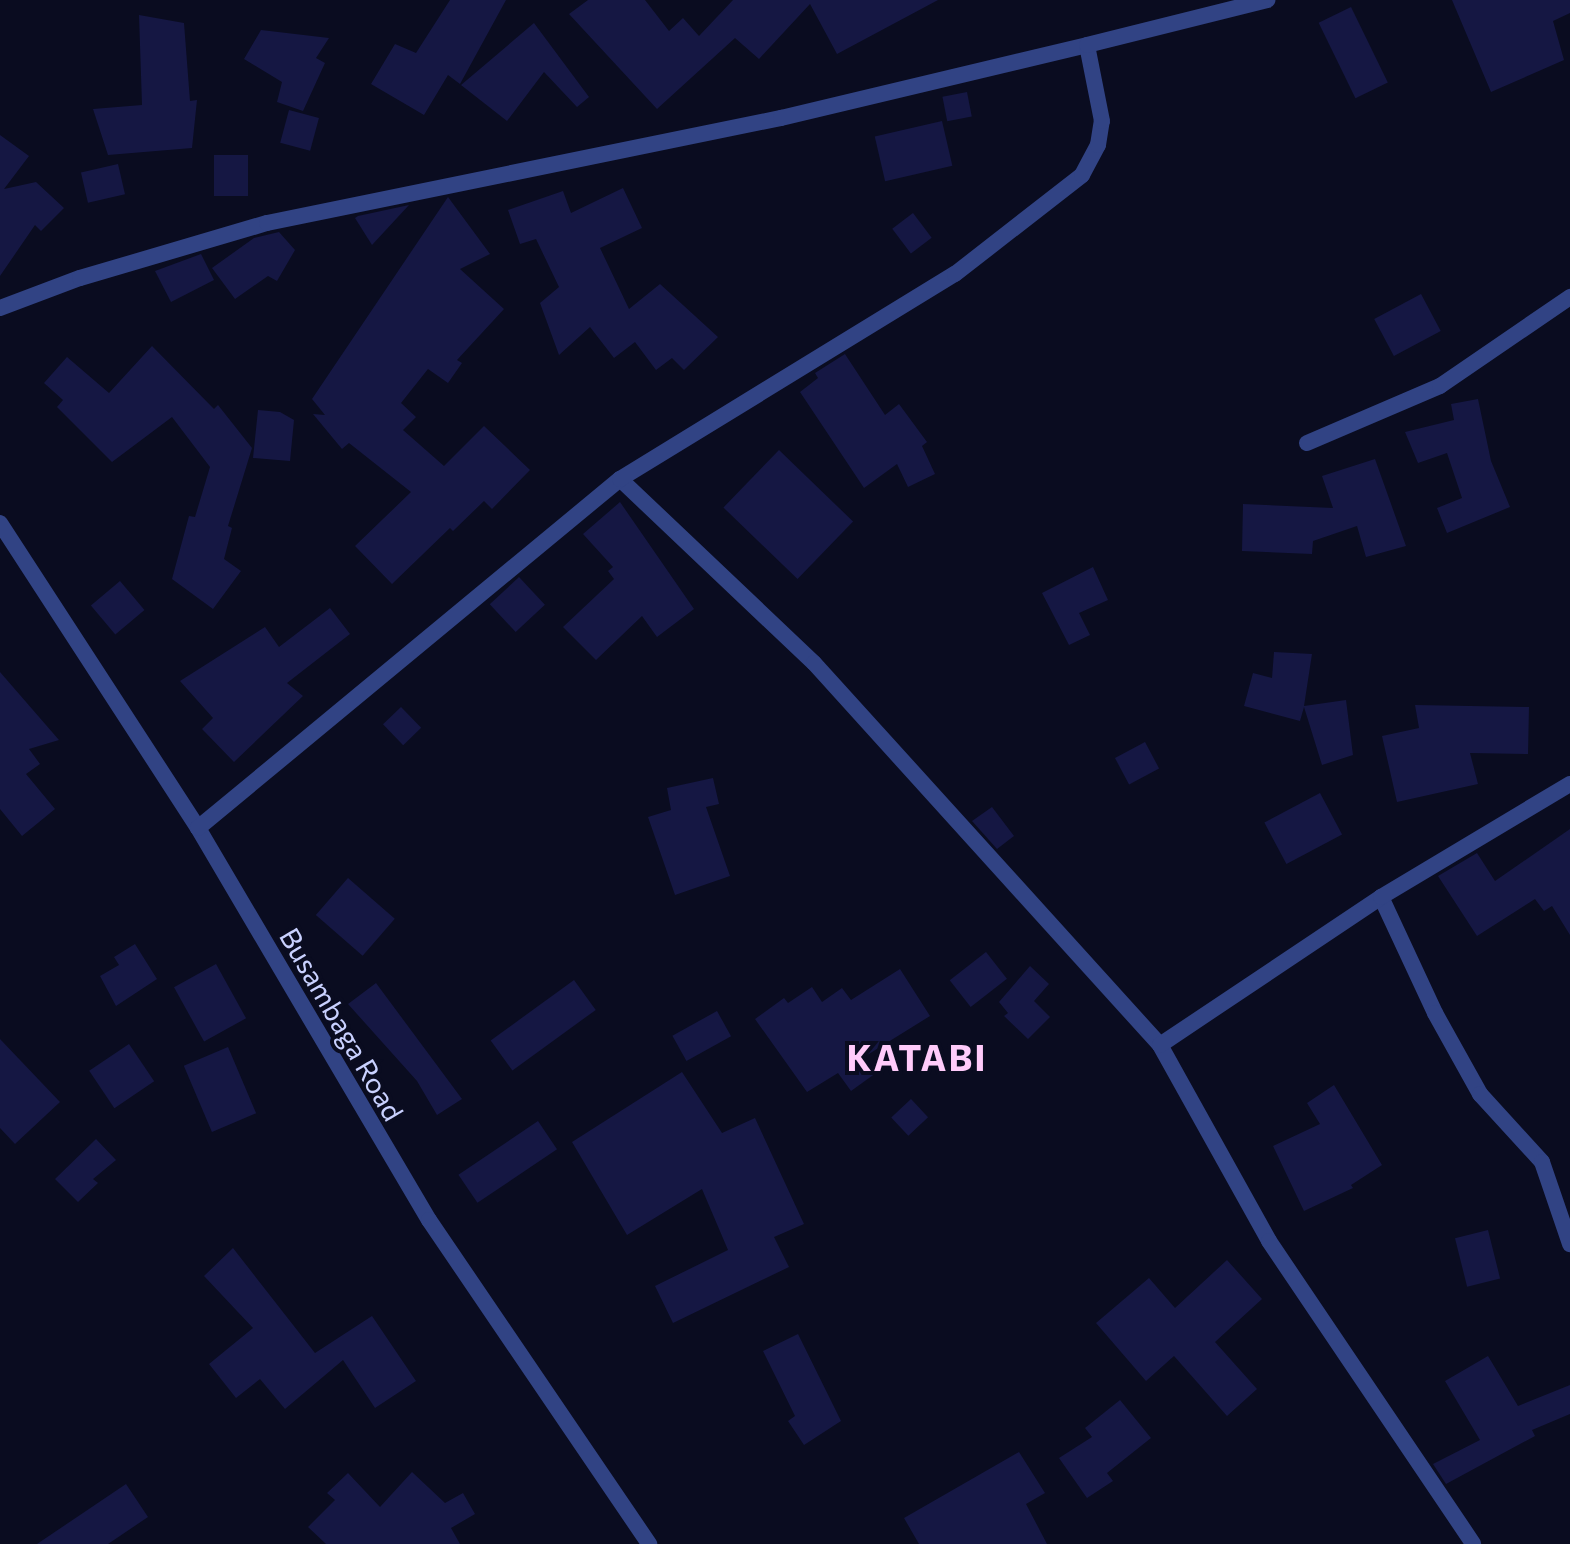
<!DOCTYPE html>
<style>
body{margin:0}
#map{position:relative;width:1570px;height:1544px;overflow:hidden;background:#0a0c20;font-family:Commissioner,sans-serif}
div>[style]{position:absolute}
.building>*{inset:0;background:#151743;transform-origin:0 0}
.minor>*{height:16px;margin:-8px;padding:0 8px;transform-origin:8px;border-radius:8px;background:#314384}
span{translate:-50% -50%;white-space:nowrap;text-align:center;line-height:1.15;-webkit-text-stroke:8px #0a0c20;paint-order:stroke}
.street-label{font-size:28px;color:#c9d1ff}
.district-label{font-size:36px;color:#ffcbfa;font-weight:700;letter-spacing:2px}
</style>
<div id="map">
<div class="building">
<div style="clip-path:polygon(450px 0,506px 0,460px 84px,448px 75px,424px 115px,371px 84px,395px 44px,416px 53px)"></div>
<div style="clip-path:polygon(588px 0,645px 0,669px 31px,683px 18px,699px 36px,733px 0,938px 0,837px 54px,810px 4px,759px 59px,735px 38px,657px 109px,569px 14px)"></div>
<div style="clip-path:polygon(1452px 0,1570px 0,1570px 13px,1553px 21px,1564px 60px,1491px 92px)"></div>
<div style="left:1351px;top:7px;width:84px;height:36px;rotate:64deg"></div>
<div style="clip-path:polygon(139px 15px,184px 23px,190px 101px,197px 100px,192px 148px,108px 155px,93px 109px,142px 105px)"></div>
<div style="clip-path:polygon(534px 23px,589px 97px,577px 107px,544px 72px,507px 121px,461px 85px)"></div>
<div style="clip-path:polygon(261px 30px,329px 38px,316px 58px,325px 63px,303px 111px,277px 102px,282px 82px,244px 59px)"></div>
<div style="left:967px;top:92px;width:25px;height:25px;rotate:79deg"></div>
<div style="left:289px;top:110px;width:31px;height:34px;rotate:15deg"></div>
<div style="left:942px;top:121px;width:46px;height:69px;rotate:77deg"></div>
<div style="clip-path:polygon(0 135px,29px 156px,4px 189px,36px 182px,64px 208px,41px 231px,35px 225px,0 276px)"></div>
<div style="left:214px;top:155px;width:34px;height:41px"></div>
<div style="left:118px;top:164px;width:31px;height:38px;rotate:77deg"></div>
<div style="clip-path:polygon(623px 188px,642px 228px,600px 248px,629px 309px,660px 284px,718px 337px,684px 370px,672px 358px,656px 370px,635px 342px,614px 358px,590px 327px,559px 355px,540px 303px,559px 287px,536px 239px,520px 244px,508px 210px,563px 191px,571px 213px)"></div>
<div style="clip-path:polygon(448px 197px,490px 254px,460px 269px,504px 309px,457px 360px,462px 363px,448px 383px,428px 369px,401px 403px,416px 417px,403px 430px,444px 466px,484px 426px,530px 470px,492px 509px,484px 501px,453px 531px,450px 528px,392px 584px,355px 546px,411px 492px,349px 443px,342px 449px,313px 414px,325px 415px,312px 399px)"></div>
<div style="clip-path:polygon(409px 205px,372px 245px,355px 218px,358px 216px)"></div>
<div style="left:913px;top:213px;width:31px;height:26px;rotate:53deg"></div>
<div style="clip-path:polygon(279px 232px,295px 250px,277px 281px,268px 276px,235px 299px,212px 268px,254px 238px)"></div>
<div style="clip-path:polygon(201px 254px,214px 280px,171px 302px,155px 271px)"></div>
<div style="left:1421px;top:294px;width:42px;height:53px;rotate:62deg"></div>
<div style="clip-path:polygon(152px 346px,214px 409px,218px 405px,252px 448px,228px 526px,232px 528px,224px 559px,241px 571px,213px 609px,172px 579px,189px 516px,195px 517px,210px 467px,172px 417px,112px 462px,57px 407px,63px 400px,44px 383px,67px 357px,109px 393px)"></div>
<div style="clip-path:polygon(845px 354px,885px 415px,899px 404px,927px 442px,922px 446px,935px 474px,908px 487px,897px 464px,864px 488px,800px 392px,818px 378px,815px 373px)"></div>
<div style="clip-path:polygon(1478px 399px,1491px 461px,1510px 507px,1447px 533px,1437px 508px,1462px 498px,1447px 453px,1418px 463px,1405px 432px,1454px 420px,1451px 404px)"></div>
<div style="clip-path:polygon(258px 410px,280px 412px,294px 420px,290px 461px,253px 458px)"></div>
<div style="left:779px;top:450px;width:103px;height:80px;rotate:44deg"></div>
<div style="clip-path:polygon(1375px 459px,1406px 546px,1366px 557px,1357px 526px,1313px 541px,1312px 554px,1242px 551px,1243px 504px,1333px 508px,1322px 476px)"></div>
<div style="clip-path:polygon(620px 502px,694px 609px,657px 637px,642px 616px,596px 660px,563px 627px,614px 579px,608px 571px,613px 567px,583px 534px)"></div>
<div style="clip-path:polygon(1093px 567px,1108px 600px,1079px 613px,1090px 635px,1069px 645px,1042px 593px)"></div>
<div style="left:519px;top:577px;width:38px;height:40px;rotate:47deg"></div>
<div style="left:120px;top:581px;width:38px;height:38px;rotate:50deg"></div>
<div style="clip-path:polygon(330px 608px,350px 634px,287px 683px,303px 696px,234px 762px,202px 729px,213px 718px,180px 681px,265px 627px,279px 647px)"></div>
<div style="clip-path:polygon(1274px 652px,1312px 654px,1304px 706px,1346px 700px,1353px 755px,1322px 765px,1304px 707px,1300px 721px,1244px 706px,1253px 673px,1272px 678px)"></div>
<div style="clip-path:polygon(0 672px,59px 740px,29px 749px,40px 764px,26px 774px,55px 809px,22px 836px,0 809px)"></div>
<div style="clip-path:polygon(1415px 705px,1529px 707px,1528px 754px,1470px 753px,1478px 784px,1397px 802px,1382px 736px,1419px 728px)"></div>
<div style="left:401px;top:707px;width:29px;height:25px;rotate:46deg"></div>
<div style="left:1145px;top:742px;width:30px;height:34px;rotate:62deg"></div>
<div style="clip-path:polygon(713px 778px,719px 804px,706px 807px,730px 876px,675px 895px,648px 817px,671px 810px,667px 788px)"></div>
<div style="left:1320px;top:793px;width:47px;height:63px;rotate:62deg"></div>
<div style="clip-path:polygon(992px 807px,1014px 836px,997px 849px,972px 821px)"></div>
<div style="clip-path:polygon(1570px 829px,1570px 935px,1552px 906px,1544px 911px,1535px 899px,1477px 936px,1438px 876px,1477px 853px,1495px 881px)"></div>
<div style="left:348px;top:878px;width:62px;height:49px;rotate:41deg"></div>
<div style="clip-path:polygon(135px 944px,157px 979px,116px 1006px,100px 976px,119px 965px,114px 957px)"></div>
<div style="left:986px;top:952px;width:34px;height:46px;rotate:52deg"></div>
<div style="left:216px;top:964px;width:62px;height:48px;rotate:61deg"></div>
<div style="clip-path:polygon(1030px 966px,1049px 984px,1034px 1001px,1050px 1017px,1028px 1039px,1004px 1016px,1008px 1013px,999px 1002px)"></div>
<div style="clip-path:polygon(900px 969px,930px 1016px,864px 1057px,876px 1073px,851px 1091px,838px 1073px,807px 1092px,755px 1019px,784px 998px,788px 1003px,812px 987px,822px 1002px,842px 988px,851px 1000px)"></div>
<div style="left:574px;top:980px;width:37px;height:103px;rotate:54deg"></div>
<div style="clip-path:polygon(376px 983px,462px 1099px,437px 1115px,417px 1081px,348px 1004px)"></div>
<div style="left:717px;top:1011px;width:29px;height:51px;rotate:61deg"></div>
<div style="clip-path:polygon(0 1039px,60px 1102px,15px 1144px,0 1128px)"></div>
<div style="left:129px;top:1044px;width:45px;height:48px;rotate:56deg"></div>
<div style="left:228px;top:1047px;width:72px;height:48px;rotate:67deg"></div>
<div style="clip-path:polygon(682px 1072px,722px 1133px,755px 1118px,804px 1224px,774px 1237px,789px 1267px,673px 1323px,655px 1286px,728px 1250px,702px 1189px,627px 1235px,572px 1142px)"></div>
<div style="clip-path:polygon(1334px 1085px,1382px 1165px,1351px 1185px,1353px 1188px,1304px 1211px,1273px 1146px,1320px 1124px,1307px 1103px)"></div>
<div style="left:911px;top:1099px;width:25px;height:27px;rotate:47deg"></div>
<div style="left:538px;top:1121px;width:34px;height:96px;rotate:56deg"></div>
<div style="clip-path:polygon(96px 1139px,116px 1160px,93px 1179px,98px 1183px,78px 1202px,55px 1179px)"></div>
<div style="left:1488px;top:1230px;width:50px;height:34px;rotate:76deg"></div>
<div style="clip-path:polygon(233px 1248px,315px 1353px,372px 1316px,416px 1381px,375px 1408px,343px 1360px,285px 1409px,260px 1379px,236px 1398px,209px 1364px,253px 1328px,204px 1276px)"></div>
<div style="clip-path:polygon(1227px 1260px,1262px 1299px,1215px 1342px,1257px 1389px,1227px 1416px,1174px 1356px,1146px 1381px,1096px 1323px,1149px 1278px,1175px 1308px)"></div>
<div style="clip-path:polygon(798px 1334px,841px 1421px,804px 1445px,788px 1421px,795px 1416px,763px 1351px)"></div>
<div style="clip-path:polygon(1488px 1356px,1518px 1406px,1570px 1385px,1570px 1414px,1532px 1430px,1535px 1436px,1446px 1484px,1433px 1464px,1480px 1440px,1445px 1381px)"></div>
<div style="clip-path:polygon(1120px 1400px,1151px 1438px,1107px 1473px,1113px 1481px,1087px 1498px,1059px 1458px,1092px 1437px,1085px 1428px)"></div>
<div style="clip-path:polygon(1019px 1452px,1045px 1493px,1026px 1504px,1047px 1544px,919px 1544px,904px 1518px)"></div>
<div style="clip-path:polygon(412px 1472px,445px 1503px,463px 1493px,475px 1514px,451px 1528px,460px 1544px,326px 1544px,308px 1527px,335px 1500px,327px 1493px,348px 1473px,380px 1507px)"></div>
<div style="clip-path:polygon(126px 1484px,148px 1517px,108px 1544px,37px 1544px)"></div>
</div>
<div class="minor">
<div style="left:0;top:308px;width:85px;rotate:-20.6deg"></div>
<div style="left:80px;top:278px;width:195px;rotate:-16.4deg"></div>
<div style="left:267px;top:223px;width:525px;rotate:-11.55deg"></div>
<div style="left:781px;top:118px;width:315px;rotate:-13.4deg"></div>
<div style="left:1307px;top:443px;width:145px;rotate:-23.2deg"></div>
<div style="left:1440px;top:386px;width:158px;rotate:-34.4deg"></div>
<div style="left:620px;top:479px;width:267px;rotate:43.5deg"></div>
<div style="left:814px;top:663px;width:515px;rotate:47.83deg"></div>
<div style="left:1160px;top:1045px;width:224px;rotate:60.9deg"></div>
<div style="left:1269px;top:1241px;width:365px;rotate:56deg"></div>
<div style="left:0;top:523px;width:364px;rotate:57deg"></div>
<div style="left:198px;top:828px;width:455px;rotate:59.5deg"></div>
<div style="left:429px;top:1220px;width:392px;rotate:55.8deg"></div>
<div style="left:198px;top:828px;width:548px;rotate:-39.59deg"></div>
<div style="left:620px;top:479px;width:393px;rotate:-31.5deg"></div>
<div style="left:955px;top:274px;width:161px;rotate:-37.9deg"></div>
<div style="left:1082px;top:175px;width:34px;rotate:-62deg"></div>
<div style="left:1098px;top:145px;width:24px;rotate:-81deg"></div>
<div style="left:1102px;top:121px;width:77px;rotate:-101.2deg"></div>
<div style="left:1087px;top:45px;width:186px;rotate:-14deg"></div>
<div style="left:1381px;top:897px;width:128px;rotate:65deg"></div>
<div style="left:1435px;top:1013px;width:93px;rotate:60.9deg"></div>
<div style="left:1480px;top:1094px;width:92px;rotate:47.6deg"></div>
<div style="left:1542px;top:1162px;width:87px;rotate:71.1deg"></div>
<div style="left:1160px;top:1045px;width:266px;rotate:-33.8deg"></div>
<div style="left:1381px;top:897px;width:220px;rotate:-30.9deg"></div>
</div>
<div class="street-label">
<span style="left:342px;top:1024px;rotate:60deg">Busambaga Road</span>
</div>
<div class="district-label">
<span style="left:917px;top:1057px">KATABI</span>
</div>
</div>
